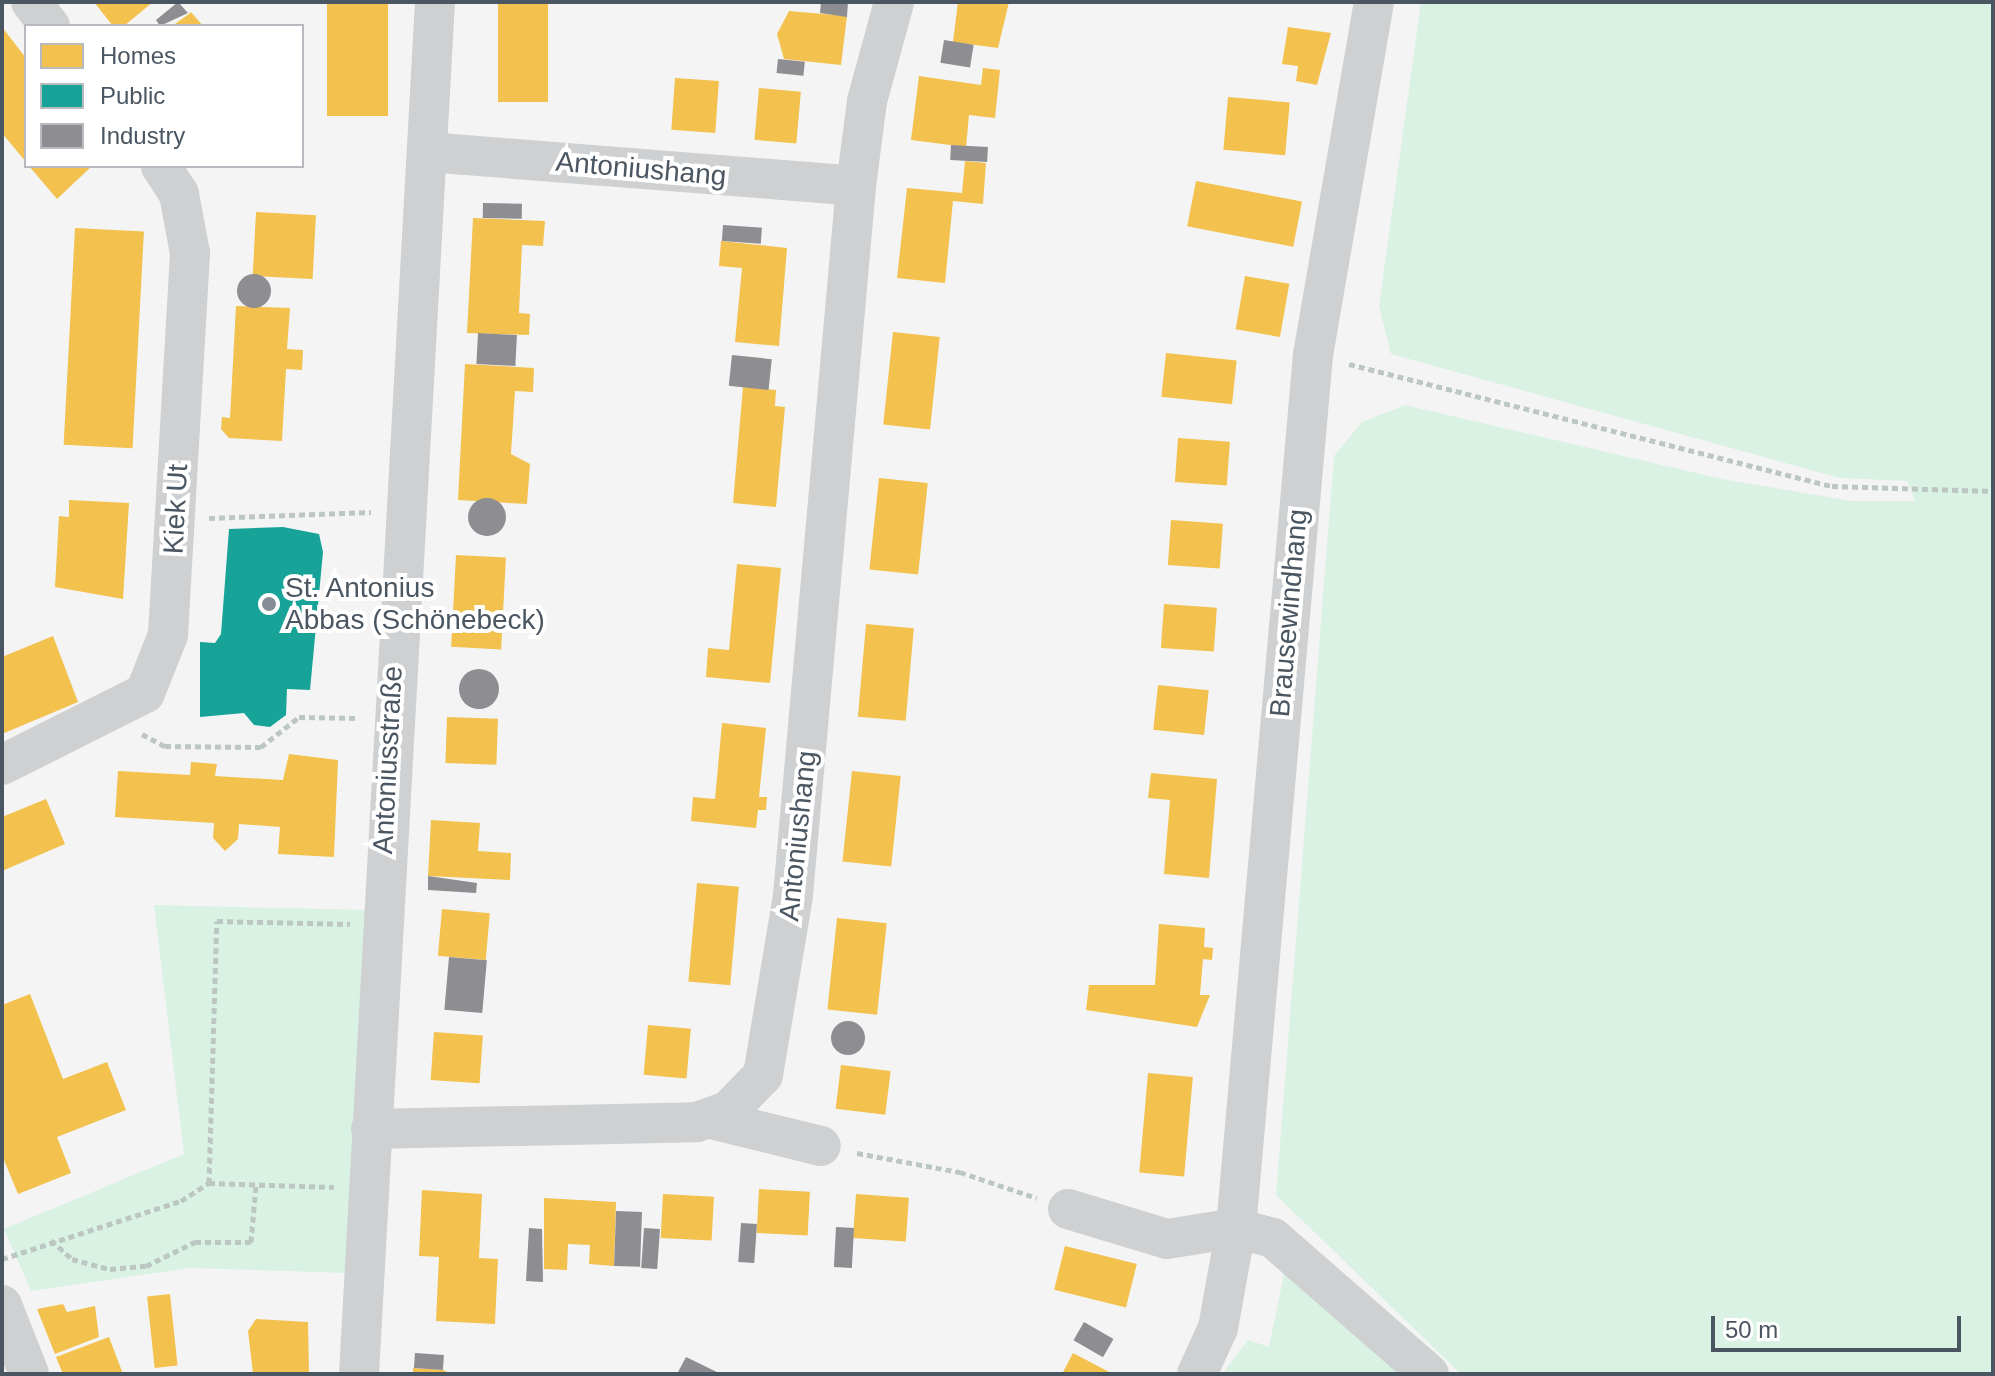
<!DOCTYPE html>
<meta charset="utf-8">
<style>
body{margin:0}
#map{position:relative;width:1995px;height:1376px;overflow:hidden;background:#f4f4f4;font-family:Helvetica,sans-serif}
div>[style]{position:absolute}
.green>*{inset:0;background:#d9f2e3}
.homes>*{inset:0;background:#f2c14e;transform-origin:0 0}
.public>*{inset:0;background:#17a398}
.industry>*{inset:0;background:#8d8d92;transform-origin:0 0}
.round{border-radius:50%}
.path>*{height:5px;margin-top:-2.5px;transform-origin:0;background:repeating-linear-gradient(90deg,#bcc7c4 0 6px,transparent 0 10px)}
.minor>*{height:40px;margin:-20px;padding:0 20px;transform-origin:20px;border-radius:20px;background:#ced0d2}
.dots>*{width:22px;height:22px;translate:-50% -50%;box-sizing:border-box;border:4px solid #fff;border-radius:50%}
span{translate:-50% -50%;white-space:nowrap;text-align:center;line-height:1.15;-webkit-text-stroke:8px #fff;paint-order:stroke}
.street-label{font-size:28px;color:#4a5661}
.poi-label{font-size:28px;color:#4a5661}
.left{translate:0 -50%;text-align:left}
.frame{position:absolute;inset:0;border:4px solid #4a5661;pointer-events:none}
.legend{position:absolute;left:24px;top:24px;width:280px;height:144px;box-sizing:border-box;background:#fff;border:2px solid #b7bbc0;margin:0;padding:10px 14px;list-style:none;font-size:24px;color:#4a5661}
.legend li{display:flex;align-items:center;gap:16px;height:40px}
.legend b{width:40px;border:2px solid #b7bbc0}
.scale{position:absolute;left:1711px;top:1316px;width:250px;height:36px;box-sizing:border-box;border:4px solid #4a5661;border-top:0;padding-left:10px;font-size:24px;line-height:28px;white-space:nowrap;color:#4a5661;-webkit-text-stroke:6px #fff;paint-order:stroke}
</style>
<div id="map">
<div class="green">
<div style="clip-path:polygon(1421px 2px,1993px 2px,1993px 1374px,1461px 1374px,1276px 1195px,1334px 456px,1362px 422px,1405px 405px,1722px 479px,1852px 501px,1915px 501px,1907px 481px,1840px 478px,1391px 354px,1379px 306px)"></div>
<div style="clip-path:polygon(154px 905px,367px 910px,347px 1273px,190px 1268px,31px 1291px,4px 1229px,184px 1154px)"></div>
<div style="clip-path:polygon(1286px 1264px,1415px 1374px,1222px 1374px,1248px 1340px,1269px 1347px)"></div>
</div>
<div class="homes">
<div style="clip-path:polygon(94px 2px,153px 2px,124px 26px,113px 26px)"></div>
<div style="left:327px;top:2px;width:61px;height:114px"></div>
<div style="left:498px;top:2px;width:50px;height:100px"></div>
<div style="clip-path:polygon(958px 2px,1009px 2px,998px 48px,953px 42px)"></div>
<div style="clip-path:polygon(789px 11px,847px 16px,841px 65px,784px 59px,777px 34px)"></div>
<div style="clip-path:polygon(191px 12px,203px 26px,172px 26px,189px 14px)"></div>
<div style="clip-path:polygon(2px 27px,26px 58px,26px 162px,2px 133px)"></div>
<div style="clip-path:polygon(1288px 27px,1331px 33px,1317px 85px,1296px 81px,1298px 66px,1282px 64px)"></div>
<div style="clip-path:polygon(983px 68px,1000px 70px,995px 118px,969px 115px,966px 147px,911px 140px,919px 76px,981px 85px)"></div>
<div style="left:675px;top:78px;width:44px;height:52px;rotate:4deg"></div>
<div style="left:759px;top:88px;width:42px;height:52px;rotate:5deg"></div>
<div style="left:1228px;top:97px;width:62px;height:53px;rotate:5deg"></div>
<div style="clip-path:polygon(965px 161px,986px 163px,983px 204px,953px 201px,945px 283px,897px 278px,907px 188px,962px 193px)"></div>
<div style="clip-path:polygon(29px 166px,92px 166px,57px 199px)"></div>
<div style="left:1196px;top:181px;width:108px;height:46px;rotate:11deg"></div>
<div style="left:256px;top:212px;width:60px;height:64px;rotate:3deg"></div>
<div style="clip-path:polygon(473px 218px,545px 221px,543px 246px,522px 245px,519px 313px,530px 314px,529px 335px,467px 333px)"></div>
<div style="left:75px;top:228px;width:69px;height:217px;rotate:3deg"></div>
<div style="clip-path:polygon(721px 241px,787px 248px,779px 346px,735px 342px,742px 268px,719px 266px)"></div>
<div style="left:1245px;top:276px;width:45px;height:54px;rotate:10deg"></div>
<div style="clip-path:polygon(236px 306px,290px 308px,287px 349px,303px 350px,302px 370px,286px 369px,282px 441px,229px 438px,221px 429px,222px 417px,230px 418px)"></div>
<div style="left:893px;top:332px;width:47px;height:93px;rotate:6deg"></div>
<div style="left:1166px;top:353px;width:71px;height:44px;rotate:6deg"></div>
<div style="clip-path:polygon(465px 364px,534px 368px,533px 392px,515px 391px,511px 454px,530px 464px,527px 504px,458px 500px)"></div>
<div style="clip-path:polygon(743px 387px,776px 390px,775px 406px,785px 407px,776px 507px,733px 503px)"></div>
<div style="left:1178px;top:438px;width:52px;height:44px;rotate:4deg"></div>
<div style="left:879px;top:478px;width:49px;height:92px;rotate:6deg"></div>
<div style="clip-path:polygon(69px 500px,129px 503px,123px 599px,55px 587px,59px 516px,69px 517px)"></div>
<div style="left:1171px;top:520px;width:52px;height:45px;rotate:4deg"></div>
<div style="left:456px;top:555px;width:50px;height:92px;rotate:3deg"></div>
<div style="clip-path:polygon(737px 564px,781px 568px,770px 683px,706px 677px,708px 648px,729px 650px)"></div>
<div style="left:1164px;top:604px;width:53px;height:44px;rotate:4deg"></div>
<div style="left:866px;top:624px;width:48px;height:93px;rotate:5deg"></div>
<div style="clip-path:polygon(53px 636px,78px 702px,2px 734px,2px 657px)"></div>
<div style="left:1158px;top:685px;width:51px;height:45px;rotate:6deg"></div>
<div style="left:447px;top:717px;width:51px;height:46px;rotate:2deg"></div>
<div style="clip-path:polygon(722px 723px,766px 728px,759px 797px,767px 797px,766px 810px,758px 810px,756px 828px,691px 821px,693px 797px,715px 799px)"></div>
<div style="clip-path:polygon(289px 754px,338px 760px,334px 857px,278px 854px,280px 827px,239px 824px,238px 839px,225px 851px,213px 838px,214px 823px,115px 817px,118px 771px,190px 775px,191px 762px,217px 764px,215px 776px,283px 780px)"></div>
<div style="left:852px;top:771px;width:49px;height:91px;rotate:6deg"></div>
<div style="clip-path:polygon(1151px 773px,1217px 779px,1209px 878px,1164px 874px,1170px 800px,1148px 798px)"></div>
<div style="clip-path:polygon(46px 799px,65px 844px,2px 871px,2px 817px)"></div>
<div style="clip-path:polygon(431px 820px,480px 823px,478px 851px,511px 853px,510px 880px,428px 876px)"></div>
<div style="left:697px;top:883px;width:42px;height:99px;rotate:5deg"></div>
<div style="left:442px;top:909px;width:48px;height:47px;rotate:5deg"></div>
<div style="left:837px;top:918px;width:50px;height:92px;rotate:6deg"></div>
<div style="clip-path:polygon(1159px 924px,1205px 928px,1204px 947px,1213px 948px,1212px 960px,1203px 959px,1200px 995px,1210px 995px,1197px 1027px,1086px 1010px,1089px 985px,1155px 985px)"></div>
<div style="clip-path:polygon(30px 994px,63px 1079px,107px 1062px,126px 1110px,57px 1137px,71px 1173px,18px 1194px,2px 1155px,2px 1005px)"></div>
<div style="left:648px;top:1025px;width:43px;height:50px;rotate:5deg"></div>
<div style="left:434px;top:1032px;width:49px;height:48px;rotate:4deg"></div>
<div style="left:841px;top:1065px;width:50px;height:44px;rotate:7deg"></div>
<div style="left:1148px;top:1073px;width:45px;height:100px;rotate:5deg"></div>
<div style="left:759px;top:1189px;width:51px;height:44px;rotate:3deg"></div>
<div style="clip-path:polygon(422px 1190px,482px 1194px,479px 1258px,498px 1259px,495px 1324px,436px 1321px,439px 1257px,419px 1256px)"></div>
<div style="left:663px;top:1194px;width:51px;height:44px;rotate:3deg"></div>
<div style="left:856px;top:1194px;width:53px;height:44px;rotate:4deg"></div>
<div style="clip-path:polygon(544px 1198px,616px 1202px,614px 1266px,589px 1264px,590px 1245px,568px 1244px,567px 1270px,544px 1269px)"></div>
<div style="left:1065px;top:1246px;width:74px;height:45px;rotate:14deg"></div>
<div style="left:170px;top:1294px;width:72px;height:23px;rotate:84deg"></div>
<div style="clip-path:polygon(63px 1304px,67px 1312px,95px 1306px,99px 1337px,55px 1354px,37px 1309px)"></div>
<div style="clip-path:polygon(256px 1319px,308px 1322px,309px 1374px,253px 1374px,248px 1331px)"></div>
<div style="clip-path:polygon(109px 1337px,123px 1374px,63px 1374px,56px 1357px)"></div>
<div style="clip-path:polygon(1073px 1353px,1113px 1374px,1062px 1374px)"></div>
<div style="clip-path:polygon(413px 1368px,443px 1370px,452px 1374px,413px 1374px)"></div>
</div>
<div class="public">
<div style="clip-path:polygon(283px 527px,319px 534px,323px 552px,310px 690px,287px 689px,286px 715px,270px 727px,254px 725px,244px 713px,200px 717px,200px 642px,215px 643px,221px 634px,229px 529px)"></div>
</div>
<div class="industry">
<div style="clip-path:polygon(178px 2px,188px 13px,160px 26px,156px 20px)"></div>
<div style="clip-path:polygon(821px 2px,848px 2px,847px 17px,820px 13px)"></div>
<div style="left:944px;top:40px;width:30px;height:23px;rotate:9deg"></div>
<div style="left:778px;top:59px;width:27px;height:14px;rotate:6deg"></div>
<div style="left:951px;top:145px;width:37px;height:15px;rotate:3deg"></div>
<div style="left:483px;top:203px;width:39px;height:15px;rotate:1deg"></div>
<div style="left:723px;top:225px;width:39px;height:16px;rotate:4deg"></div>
<div class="round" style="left:237px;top:274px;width:34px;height:34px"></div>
<div style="left:478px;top:333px;width:39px;height:31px;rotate:3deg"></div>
<div style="left:732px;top:355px;width:40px;height:31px;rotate:6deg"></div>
<div class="round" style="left:468px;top:498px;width:38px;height:38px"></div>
<div class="round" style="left:459px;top:669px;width:40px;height:40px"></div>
<div style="clip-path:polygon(428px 876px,477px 883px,476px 893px,428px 890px)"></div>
<div style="left:449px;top:957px;width:38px;height:53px;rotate:5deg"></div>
<div class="round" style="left:831px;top:1021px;width:34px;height:34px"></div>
<div style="left:616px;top:1211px;width:26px;height:55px;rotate:2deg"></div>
<div style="left:741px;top:1223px;width:16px;height:39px;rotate:4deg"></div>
<div style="left:836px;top:1227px;width:18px;height:40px;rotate:3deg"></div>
<div style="clip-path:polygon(529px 1228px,542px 1229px,543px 1282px,526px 1281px)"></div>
<div style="left:644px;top:1228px;width:16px;height:40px;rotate:4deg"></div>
<div style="left:1084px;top:1322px;width:34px;height:21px;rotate:30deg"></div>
<div style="left:415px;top:1353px;width:29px;height:15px;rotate:4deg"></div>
<div style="clip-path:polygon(686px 1357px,721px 1374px,677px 1374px)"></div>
</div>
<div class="path">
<div style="left:1349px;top:364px;width:498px;rotate:14.2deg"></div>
<div style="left:1832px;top:486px;width:161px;rotate:1.8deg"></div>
<div style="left:209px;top:518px;width:162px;rotate:-2.1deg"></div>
<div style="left:142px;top:734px;width:26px;rotate:28deg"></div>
<div style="left:165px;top:746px;width:96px;rotate:0.6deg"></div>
<div style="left:261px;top:747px;width:48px;rotate:-38.3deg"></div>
<div style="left:299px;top:717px;width:60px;rotate:1deg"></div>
<div style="left:857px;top:1153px;width:105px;rotate:10.5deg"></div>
<div style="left:960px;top:1172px;width:81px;rotate:18.7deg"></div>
<div style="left:209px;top:1183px;width:262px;rotate:-88.3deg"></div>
<div style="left:217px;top:921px;width:133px;rotate:1.3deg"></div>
<div style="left:51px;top:1240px;width:28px;rotate:42deg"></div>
<div style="left:72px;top:1259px;width:39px;rotate:15deg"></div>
<div style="left:110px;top:1269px;width:36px;rotate:-5deg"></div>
<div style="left:146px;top:1266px;width:55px;rotate:-26.1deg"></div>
<div style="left:195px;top:1242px;width:56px"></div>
<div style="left:251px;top:1242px;width:57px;rotate:-85deg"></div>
<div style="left:2px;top:1259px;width:188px;rotate:-18deg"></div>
<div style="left:181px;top:1201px;width:33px;rotate:-33deg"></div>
<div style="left:209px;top:1183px;width:125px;rotate:1.8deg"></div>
</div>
<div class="minor">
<div style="left:31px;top:2px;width:31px;rotate:52deg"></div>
<div style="left:427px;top:152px;width:430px;rotate:4.5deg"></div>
<div style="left:2px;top:765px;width:160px;rotate:-26.7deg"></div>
<div style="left:145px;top:693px;width:62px;rotate:-68.4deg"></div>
<div style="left:168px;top:635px;width:383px;rotate:-86.7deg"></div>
<div style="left:190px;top:253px;width:60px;rotate:-100.6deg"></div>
<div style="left:179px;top:194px;width:33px;rotate:-123deg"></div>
<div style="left:711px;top:1119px;width:113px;rotate:13.8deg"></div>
<div style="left:371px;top:1129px;width:326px;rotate:-1.2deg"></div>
<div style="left:697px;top:1122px;width:33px;rotate:-20deg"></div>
<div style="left:728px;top:1111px;width:50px;rotate:-45.8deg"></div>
<div style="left:763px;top:1075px;width:182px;rotate:-80.5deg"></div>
<div style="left:793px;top:895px;width:712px;rotate:-84.92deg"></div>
<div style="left:856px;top:186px;width:86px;rotate:-82.6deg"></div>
<div style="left:867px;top:101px;width:103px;rotate:-74.7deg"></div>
<div style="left:1068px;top:1209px;width:103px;rotate:16.9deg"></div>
<div style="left:1167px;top:1239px;width:70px;rotate:-9.1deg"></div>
<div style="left:1236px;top:1228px;width:38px;rotate:15deg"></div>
<div style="left:1273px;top:1238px;width:207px;rotate:41.1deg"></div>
<div style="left:2px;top:1305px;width:74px;rotate:68.6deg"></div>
<div style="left:359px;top:1374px;width:1374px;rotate:-86.83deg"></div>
<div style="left:1197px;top:1374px;width:51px;rotate:-65.5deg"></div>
<div style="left:1218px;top:1328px;width:102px;rotate:-79.8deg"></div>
<div style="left:1236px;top:1228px;width:876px;rotate:-84.96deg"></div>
<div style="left:1313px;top:355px;width:358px;rotate:-80.2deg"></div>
</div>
<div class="dots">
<div style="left:269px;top:604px;background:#868d94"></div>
</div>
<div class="street-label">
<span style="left:641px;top:169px;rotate:5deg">Antoniushang</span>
<span style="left:176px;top:509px;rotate:-87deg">Kiek Ut</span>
<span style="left:1289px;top:613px;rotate:-85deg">Brausewindhang</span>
<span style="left:388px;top:760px;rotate:-87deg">Antoniusstraße</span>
<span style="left:798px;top:836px;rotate:-84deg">Antoniushang</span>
</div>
<div class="poi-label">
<span class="left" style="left:285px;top:604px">St. Antonius<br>Abbas (Schönebeck)</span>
</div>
<div class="frame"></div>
<ul class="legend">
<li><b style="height:22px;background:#f2c14e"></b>Homes</li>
<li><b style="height:22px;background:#17a398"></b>Public</li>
<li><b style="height:22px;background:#8d8d92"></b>Industry</li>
</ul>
<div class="scale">50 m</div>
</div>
